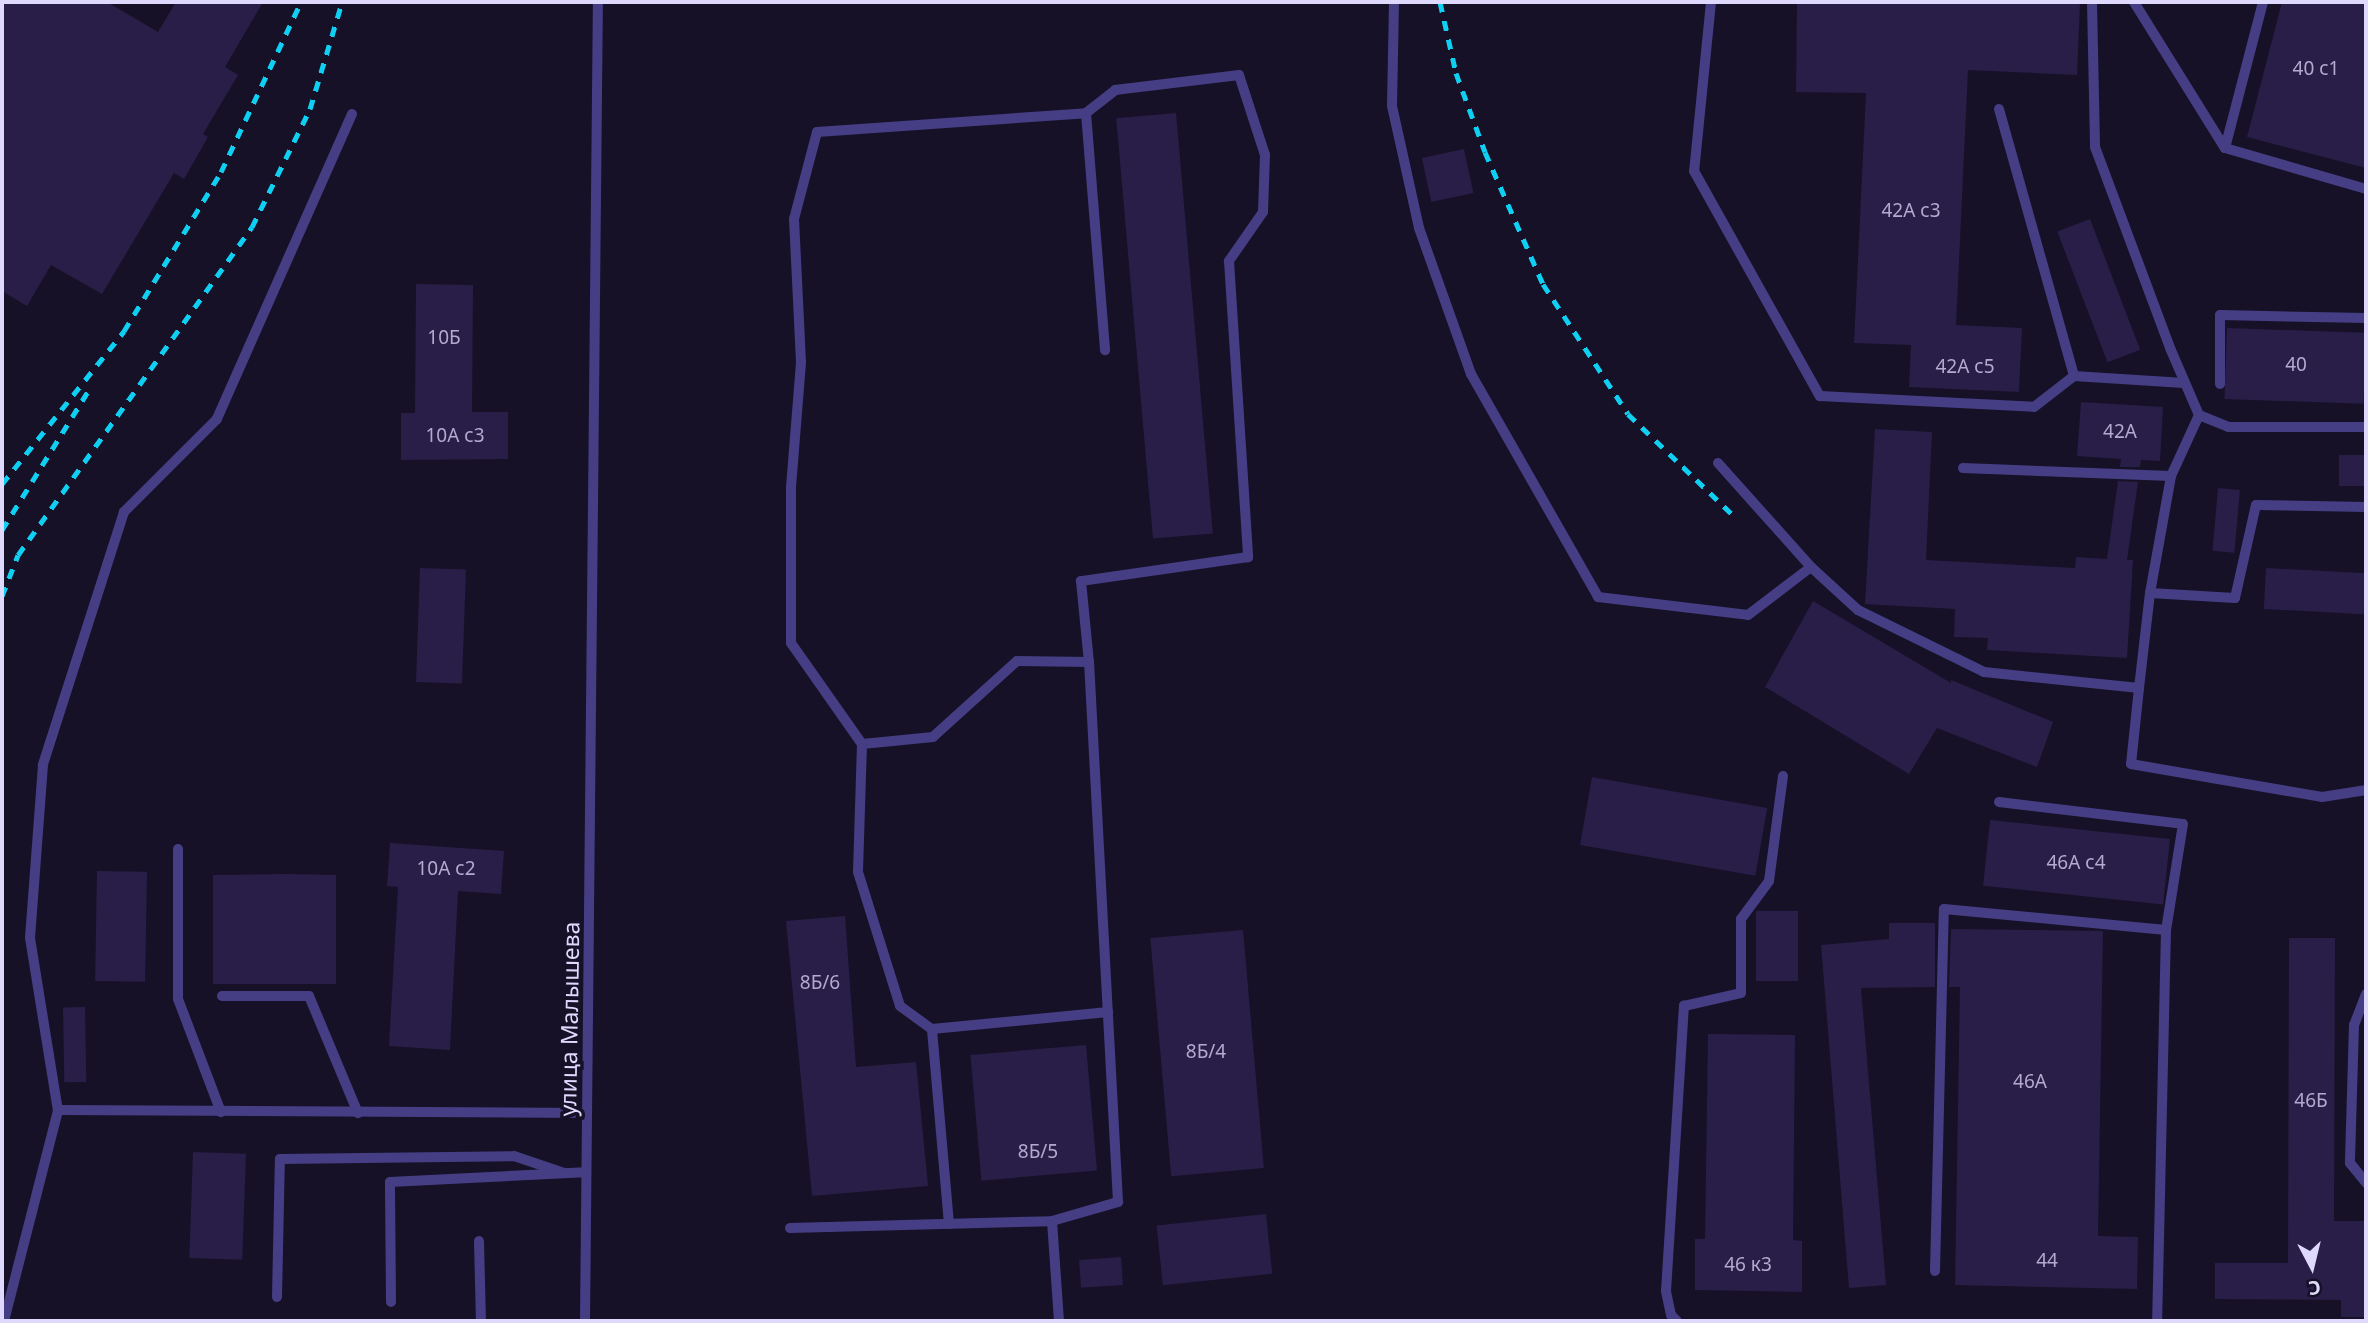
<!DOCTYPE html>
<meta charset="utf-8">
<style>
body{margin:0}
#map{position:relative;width:2368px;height:1323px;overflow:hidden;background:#161127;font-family:"Noto Sans",sans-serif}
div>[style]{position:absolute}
.building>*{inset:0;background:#291e47;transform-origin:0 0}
.service>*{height:10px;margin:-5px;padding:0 5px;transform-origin:5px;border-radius:5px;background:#453e84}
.rail>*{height:5px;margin-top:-2.5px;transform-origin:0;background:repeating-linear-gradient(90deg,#0fd0f3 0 10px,transparent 0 19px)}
span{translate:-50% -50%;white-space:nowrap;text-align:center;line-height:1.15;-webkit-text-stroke:7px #161127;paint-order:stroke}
.number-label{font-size:19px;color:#b2aad0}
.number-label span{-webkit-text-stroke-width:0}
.street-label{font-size:23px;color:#dfd9fd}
.frame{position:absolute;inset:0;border:4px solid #dfd9fd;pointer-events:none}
.north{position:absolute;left:2277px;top:1232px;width:70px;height:70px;-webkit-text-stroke:5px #161127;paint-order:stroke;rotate:173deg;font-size:19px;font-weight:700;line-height:28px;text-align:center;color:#dfd9fd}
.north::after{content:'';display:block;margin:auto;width:24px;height:32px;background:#dfd9fd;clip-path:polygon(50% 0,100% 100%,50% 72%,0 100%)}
</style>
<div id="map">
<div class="building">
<div style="clip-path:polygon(2px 2px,107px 2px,158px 32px,176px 2px,263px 2px,225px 67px,238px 75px,203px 134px,208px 137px,184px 179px,174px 173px,102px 294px,51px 265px,27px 306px,2px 291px)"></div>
<div style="clip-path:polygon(1797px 2px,2080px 2px,2077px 75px,1968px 70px,1956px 325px,2022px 328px,2019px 392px,1909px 387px,1911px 345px,1854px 343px,1866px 93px,1796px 92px)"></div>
<div style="clip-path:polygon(2282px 2px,2366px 2px,2366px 168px,2247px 137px)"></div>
<div style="left:1176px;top:113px;width:422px;height:60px;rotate:85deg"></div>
<div style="left:1464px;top:149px;width:45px;height:43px;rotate:78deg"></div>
<div style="left:2090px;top:219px;width:140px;height:35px;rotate:69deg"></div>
<div style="clip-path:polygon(416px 284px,473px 285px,472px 412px,508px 412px,508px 459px,401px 460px,401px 413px,415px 413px)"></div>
<div style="left:2227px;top:328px;width:139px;height:71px;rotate:2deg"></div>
<div style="clip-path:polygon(2081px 402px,2163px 407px,2160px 461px,2141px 460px,2140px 467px,2120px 467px,2121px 459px,2077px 456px)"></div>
<div style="clip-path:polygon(1875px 429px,1932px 432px,1926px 560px,2075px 568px,2076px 557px,2107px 559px,2118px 481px,2138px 482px,2127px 560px,2133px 560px,2127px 658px,1987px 650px,1988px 638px,1954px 637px,1955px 609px,1865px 604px)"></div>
<div style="left:2339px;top:455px;width:27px;height:31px"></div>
<div style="left:2218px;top:488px;width:22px;height:63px;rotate:5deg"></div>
<div style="left:420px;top:568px;width:46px;height:114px;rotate:2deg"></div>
<div style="left:2266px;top:568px;width:100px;height:41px;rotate:3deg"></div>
<div style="clip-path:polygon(1813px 601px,1951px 683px,1951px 680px,2053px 722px,2037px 767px,1937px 728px,1909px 774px,1765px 687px)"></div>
<div style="left:1592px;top:777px;width:178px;height:69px;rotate:10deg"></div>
<div style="left:1990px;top:820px;width:181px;height:66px;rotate:6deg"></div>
<div style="clip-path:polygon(390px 843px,504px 851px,501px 894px,458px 891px,450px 1050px,389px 1046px,398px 887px,387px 886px)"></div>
<div style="left:97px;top:871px;width:50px;height:110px;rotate:1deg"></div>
<div style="clip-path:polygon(286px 874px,336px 875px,336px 984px,213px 984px,213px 875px)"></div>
<div style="left:1756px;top:911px;width:42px;height:70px"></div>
<div style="clip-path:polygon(845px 916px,856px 1067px,916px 1062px,928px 1186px,812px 1196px,786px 921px)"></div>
<div style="clip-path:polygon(1889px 923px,1935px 923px,1935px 987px,1861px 988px,1886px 1285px,1849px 1288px,1821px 945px,1889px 939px)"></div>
<div style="clip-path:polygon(1951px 929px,2103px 931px,2098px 1236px,2138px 1237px,2137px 1289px,1955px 1285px,1960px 987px,1949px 987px)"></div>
<div style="left:1243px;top:930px;width:239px;height:93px;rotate:85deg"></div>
<div style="clip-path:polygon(2289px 938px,2335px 938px,2334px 1221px,2366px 1221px,2366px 1317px,2341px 1317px,2341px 1300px,2215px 1299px,2215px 1263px,2288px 1263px)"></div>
<div style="left:85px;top:1007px;width:75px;height:22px;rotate:89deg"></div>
<div style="clip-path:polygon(1708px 1034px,1795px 1035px,1793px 1240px,1802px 1241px,1802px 1292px,1695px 1290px,1695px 1239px,1705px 1239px)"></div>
<div style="left:1086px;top:1045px;width:126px;height:116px;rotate:85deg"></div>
<div style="left:193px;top:1152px;width:53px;height:106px;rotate:2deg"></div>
<div style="left:1266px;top:1214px;width:60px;height:110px;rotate:84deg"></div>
<div style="left:1121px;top:1257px;width:28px;height:42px;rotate:86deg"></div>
</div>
<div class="service">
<div style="left:1394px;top:2px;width:104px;rotate:91.1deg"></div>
<div style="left:1392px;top:106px;width:125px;rotate:77.5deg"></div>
<div style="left:1419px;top:228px;width:155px;rotate:70.4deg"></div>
<div style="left:1471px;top:374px;width:257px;rotate:60.3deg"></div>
<div style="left:1598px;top:597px;width:151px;rotate:6.8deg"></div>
<div style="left:1748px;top:615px;width:79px;rotate:-37.3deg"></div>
<div style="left:1711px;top:2px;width:170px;rotate:95.7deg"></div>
<div style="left:1694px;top:171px;width:258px;rotate:60.8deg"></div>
<div style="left:1820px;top:396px;width:214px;rotate:2.9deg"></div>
<div style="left:2034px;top:407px;width:51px;rotate:-37.8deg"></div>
<div style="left:2074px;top:376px;width:110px;rotate:3.6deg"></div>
<div style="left:2092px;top:2px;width:145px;rotate:88.8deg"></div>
<div style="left:2095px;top:147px;width:215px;rotate:69.5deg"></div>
<div style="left:2170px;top:348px;width:73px;rotate:66.6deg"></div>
<div style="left:2199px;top:415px;width:31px;rotate:22deg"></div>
<div style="left:2228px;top:427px;width:138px"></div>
<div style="left:2134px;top:2px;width:172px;rotate:58.1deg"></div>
<div style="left:2225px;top:148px;width:147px;rotate:16.2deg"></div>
<div style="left:1999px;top:109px;width:277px;rotate:74.3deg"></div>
<div style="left:1086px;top:113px;width:37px;rotate:-38deg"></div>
<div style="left:1115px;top:90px;width:125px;rotate:-6.9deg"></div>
<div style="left:1239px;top:75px;width:84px;rotate:72deg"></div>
<div style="left:1265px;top:155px;width:57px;rotate:92deg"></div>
<div style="left:1263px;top:212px;width:60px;rotate:124.8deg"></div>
<div style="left:1229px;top:261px;width:297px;rotate:86.3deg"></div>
<div style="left:1248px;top:557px;width:169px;rotate:171.8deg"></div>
<div style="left:1081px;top:581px;width:81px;rotate:84.4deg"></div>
<div style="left:352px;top:114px;width:334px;rotate:113.9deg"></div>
<div style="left:217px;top:419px;width:132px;rotate:135deg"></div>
<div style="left:124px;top:512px;width:266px;rotate:107.8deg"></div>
<div style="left:43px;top:765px;width:173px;rotate:94.3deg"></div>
<div style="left:30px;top:938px;width:174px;rotate:80.8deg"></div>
<div style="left:58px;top:1110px;width:529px;rotate:0.32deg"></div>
<div style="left:2225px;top:148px;width:151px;rotate:-75.4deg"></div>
<div style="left:2220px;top:384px;width:69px;rotate:-90deg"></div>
<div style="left:2220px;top:315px;width:146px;rotate:1.2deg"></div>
<div style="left:1718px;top:463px;width:140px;rotate:48.2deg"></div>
<div style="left:1811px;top:567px;width:64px;rotate:42.5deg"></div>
<div style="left:1858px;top:610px;width:140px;rotate:26.2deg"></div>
<div style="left:1984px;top:672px;width:156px;rotate:5.9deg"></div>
<div style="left:2139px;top:688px;width:96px;rotate:-83.4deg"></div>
<div style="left:2150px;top:593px;width:85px;rotate:3.4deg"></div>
<div style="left:2235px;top:598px;width:95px;rotate:-77.3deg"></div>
<div style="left:2256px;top:505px;width:110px;rotate:1deg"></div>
<div style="left:1963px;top:468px;width:208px;rotate:2.2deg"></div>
<div style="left:2171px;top:476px;width:67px;rotate:-65.3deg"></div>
<div style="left:2150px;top:593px;width:119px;rotate:-79.8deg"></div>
<div style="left:2139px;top:688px;width:76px;rotate:96deg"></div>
<div style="left:2131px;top:764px;width:194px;rotate:9.8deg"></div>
<div style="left:2322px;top:797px;width:45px;rotate:-9deg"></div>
<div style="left:862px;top:744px;width:128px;rotate:91.8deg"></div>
<div style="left:858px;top:872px;width:140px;rotate:72.6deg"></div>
<div style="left:900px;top:1006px;width:39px;rotate:36deg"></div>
<div style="left:1999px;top:802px;width:185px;rotate:6.8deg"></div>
<div style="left:2183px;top:824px;width:107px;rotate:99.1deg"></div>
<div style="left:2166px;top:930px;width:391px;rotate:91.3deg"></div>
<div style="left:178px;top:849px;width:150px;rotate:90deg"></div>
<div style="left:178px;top:999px;width:121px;rotate:69.2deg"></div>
<div style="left:2366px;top:994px;width:33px;rotate:111deg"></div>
<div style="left:2354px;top:1025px;width:138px;rotate:91.7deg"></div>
<div style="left:2350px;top:1163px;width:26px;rotate:51deg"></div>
<div style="left:222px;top:996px;width:87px"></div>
<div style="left:309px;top:996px;width:127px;rotate:67.3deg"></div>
<div style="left:1052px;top:1221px;width:69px;rotate:-16.1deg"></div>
<div style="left:1118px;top:1202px;width:541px;rotate:-93.07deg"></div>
<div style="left:1089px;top:662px;width:72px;rotate:-179.2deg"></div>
<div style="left:1017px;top:661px;width:113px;rotate:137.9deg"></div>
<div style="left:933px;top:737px;width:71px;rotate:174.4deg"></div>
<div style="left:862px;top:744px;width:123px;rotate:-125.1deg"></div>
<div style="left:791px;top:643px;width:156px;rotate:-90deg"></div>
<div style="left:791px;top:487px;width:125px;rotate:-85.4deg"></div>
<div style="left:801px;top:362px;width:143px;rotate:-92.8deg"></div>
<div style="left:794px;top:219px;width:90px;rotate:-75.2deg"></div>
<div style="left:817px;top:132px;width:270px;rotate:-4deg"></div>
<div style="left:1086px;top:113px;width:238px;rotate:85.4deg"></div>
<div style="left:949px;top:1224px;width:196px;rotate:-95deg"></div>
<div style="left:932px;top:1029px;width:177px;rotate:-5.5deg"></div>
<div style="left:790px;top:1228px;width:262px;rotate:-1.5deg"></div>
<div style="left:1052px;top:1221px;width:100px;rotate:86deg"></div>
<div style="left:479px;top:1241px;width:80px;rotate:88.6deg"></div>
<div style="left:1935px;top:1271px;width:362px;rotate:-88.6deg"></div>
<div style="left:1944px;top:909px;width:223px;rotate:5.4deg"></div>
<div style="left:277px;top:1297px;width:138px;rotate:-88.8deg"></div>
<div style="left:280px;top:1159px;width:234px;rotate:-0.7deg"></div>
<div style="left:514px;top:1156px;width:53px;rotate:18.8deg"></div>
<div style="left:391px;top:1302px;width:120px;rotate:-90.5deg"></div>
<div style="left:390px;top:1182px;width:195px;rotate:-2.9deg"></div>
<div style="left:4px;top:1321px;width:218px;rotate:-75.6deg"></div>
<div style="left:585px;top:1321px;width:1319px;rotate:-89.44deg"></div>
<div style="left:1677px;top:1321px;width:8px;rotate:-135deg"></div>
<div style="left:1671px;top:1315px;width:25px;rotate:-102deg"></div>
<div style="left:1666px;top:1291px;width:286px;rotate:-86.4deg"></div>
<div style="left:1684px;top:1006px;width:58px;rotate:-12.8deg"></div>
<div style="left:1741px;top:993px;width:74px;rotate:-90deg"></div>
<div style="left:1741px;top:919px;width:47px;rotate:-53.6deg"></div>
<div style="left:1769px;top:881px;width:106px;rotate:-82.4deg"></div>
</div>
<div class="rail">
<div style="left:1440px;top:2px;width:73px;rotate:77.3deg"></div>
<div style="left:1456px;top:73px;width:84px;rotate:69.8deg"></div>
<div style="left:1485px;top:152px;width:144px;rotate:66.3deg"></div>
<div style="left:1543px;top:284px;width:155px;rotate:56.8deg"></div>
<div style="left:1628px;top:414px;width:146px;rotate:43.9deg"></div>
<div style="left:2px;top:484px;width:196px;rotate:-51.4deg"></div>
<div style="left:124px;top:331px;width:186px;rotate:-58.6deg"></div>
<div style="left:221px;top:172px;width:188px;rotate:-64.8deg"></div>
<div style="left:2px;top:530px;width:167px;rotate:-58.2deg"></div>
<div style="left:2px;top:596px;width:44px;rotate:-68.7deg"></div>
<div style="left:18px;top:555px;width:403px;rotate:-54.5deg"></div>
<div style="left:252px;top:227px;width:131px;rotate:-63.8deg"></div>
<div style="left:310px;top:109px;width:112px;rotate:-73.3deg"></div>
</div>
<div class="number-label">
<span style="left:2316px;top:69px">40 с1</span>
<span style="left:1911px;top:211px">42А с3</span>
<span style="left:444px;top:338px">10Б</span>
<span style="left:2296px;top:365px">40</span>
<span style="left:1965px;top:367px">42А с5</span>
<span style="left:2120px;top:432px">42А</span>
<span style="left:455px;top:436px">10А с3</span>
<span style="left:2076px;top:863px">46А с4</span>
<span style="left:446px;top:869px">10А с2</span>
<span style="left:820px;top:983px">8Б/6</span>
<span style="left:1206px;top:1052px">8Б/4</span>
<span style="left:2030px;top:1082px">46А</span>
<span style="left:2311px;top:1101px">46Б</span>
<span style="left:1038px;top:1152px">8Б/5</span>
<span style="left:2047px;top:1261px">44</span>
<span style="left:1748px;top:1265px">46 к3</span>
</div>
<div class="street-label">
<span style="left:569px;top:1019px;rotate:-89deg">улица Малышева</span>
</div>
<div class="frame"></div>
<div class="north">С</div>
</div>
